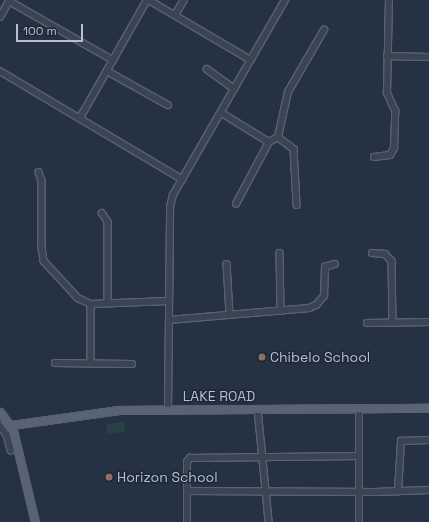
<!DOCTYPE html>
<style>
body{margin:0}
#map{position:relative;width:429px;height:522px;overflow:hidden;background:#253243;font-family:"Space Grotesk",sans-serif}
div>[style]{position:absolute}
.green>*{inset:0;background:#274144;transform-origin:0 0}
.roads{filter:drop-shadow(1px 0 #586270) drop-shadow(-1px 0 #586270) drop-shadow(0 1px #586270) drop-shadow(0 -1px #586270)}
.minor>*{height:5.5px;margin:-2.75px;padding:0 2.75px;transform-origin:2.75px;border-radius:2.75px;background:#3a4453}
.major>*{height:7px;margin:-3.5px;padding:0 3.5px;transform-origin:3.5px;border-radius:3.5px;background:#586373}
.dots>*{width:11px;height:11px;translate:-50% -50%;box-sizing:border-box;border:2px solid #1e2938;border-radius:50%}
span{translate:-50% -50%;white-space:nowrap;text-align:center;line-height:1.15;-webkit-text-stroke:3px #1e2938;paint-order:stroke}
.poi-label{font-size:14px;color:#b7bfcd}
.left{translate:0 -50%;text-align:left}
.street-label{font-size:14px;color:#b7bfcd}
.scale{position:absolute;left:16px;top:24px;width:67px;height:18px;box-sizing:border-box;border:2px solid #b7bfcd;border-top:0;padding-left:5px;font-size:12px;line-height:14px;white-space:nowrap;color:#b7bfcd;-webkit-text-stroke:3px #1e2938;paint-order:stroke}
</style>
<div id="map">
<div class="green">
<div style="left:124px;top:422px;width:10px;height:18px;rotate:84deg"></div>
</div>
<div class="roads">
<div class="minor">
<div style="left:149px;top:0;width:118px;rotate:30.5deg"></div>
<div style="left:9px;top:1px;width:120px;rotate:29.6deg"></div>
<div style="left:175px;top:15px;width:17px;rotate:-59deg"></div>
<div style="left:0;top:17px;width:20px;rotate:-60deg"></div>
<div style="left:387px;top:56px;width:42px;rotate:1.4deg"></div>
<div style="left:207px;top:69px;width:34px;rotate:36deg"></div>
<div style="left:0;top:71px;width:212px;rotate:30.7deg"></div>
<div style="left:107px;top:71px;width:70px;rotate:29.1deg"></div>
<div style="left:222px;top:113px;width:55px;rotate:31.7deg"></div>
<div style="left:269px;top:142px;width:4px;rotate:-27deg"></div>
<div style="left:273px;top:140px;width:6px;rotate:-31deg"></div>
<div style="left:278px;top:137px;width:46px;rotate:-77.5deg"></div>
<div style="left:288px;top:92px;width:72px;rotate:-59.9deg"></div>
<div style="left:80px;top:118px;width:136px;rotate:-60.4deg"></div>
<div style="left:278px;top:137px;width:20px;rotate:37deg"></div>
<div style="left:294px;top:149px;width:56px;rotate:86.9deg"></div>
<div style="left:374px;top:157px;width:16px;rotate:-7deg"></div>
<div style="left:390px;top:155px;width:8px;rotate:-60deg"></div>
<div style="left:394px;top:148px;width:37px;rotate:-88deg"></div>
<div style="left:395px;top:111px;width:20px;rotate:-114deg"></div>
<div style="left:387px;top:93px;width:93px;rotate:-88.8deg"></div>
<div style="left:39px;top:172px;width:9px;rotate:72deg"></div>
<div style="left:42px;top:181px;width:67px;rotate:90deg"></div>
<div style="left:42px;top:248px;width:13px;rotate:81deg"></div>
<div style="left:44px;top:261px;width:50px;rotate:47.4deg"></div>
<div style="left:78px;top:298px;width:14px;rotate:25deg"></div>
<div style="left:91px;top:304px;width:78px;rotate:-2.2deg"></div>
<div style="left:236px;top:204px;width:70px;rotate:-62deg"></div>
<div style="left:102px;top:213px;width:11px;rotate:56deg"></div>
<div style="left:108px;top:222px;width:80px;rotate:90deg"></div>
<div style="left:280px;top:253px;width:58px;rotate:89deg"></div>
<div style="left:372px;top:253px;width:13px;rotate:4deg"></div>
<div style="left:385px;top:254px;width:10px;rotate:45deg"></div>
<div style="left:392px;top:261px;width:62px;rotate:89.1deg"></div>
<div style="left:227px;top:264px;width:51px;rotate:86.6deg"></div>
<div style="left:91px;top:304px;width:59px;rotate:90deg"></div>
<div style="left:169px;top:320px;width:141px;rotate:-4.9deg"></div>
<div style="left:309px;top:308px;width:8px;rotate:-23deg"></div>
<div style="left:316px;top:305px;width:12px;rotate:-48deg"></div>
<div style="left:324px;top:296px;width:29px;rotate:-88deg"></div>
<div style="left:325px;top:267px;width:10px;rotate:-17deg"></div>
<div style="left:367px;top:323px;width:62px;rotate:-0.9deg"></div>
<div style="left:55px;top:363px;width:77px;rotate:0.7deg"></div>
<div style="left:258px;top:409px;width:114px;rotate:84.4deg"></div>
<div style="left:168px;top:410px;width:203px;rotate:-89.4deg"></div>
<div style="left:170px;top:207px;width:12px;rotate:-76deg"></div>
<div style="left:173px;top:195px;width:225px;rotate:-60.1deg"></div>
<div style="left:0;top:426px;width:11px;rotate:52deg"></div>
<div style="left:7px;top:435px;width:16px;rotate:75deg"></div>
<div style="left:187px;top:491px;width:188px;rotate:0.3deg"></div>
<div style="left:375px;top:492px;width:54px;rotate:-2.1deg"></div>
<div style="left:398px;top:492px;width:51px;rotate:-86.6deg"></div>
<div style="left:401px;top:441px;width:28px;rotate:-2deg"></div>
<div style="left:187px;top:522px;width:60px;rotate:-90deg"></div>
<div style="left:187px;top:462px;width:5px;rotate:-53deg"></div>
<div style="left:190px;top:458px;width:168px;rotate:-0.7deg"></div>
<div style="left:359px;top:522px;width:114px;rotate:-90deg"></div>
</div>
<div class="major">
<div style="left:0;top:412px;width:22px;rotate:54deg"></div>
<div style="left:13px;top:430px;width:95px;rotate:76.6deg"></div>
<div style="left:11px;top:425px;width:109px;rotate:-7.9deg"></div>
<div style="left:119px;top:410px;width:310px;rotate:-0.4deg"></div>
</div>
</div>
<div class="dots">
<div style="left:262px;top:357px;background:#8d6e63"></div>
<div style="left:109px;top:477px;background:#8d6e63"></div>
</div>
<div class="poi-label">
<span class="left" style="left:270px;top:357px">Chibelo School</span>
<span class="left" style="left:117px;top:477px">Horizon School</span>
</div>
<div class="street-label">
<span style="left:219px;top:396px">LAKE ROAD</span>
</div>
<div class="scale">100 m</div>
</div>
